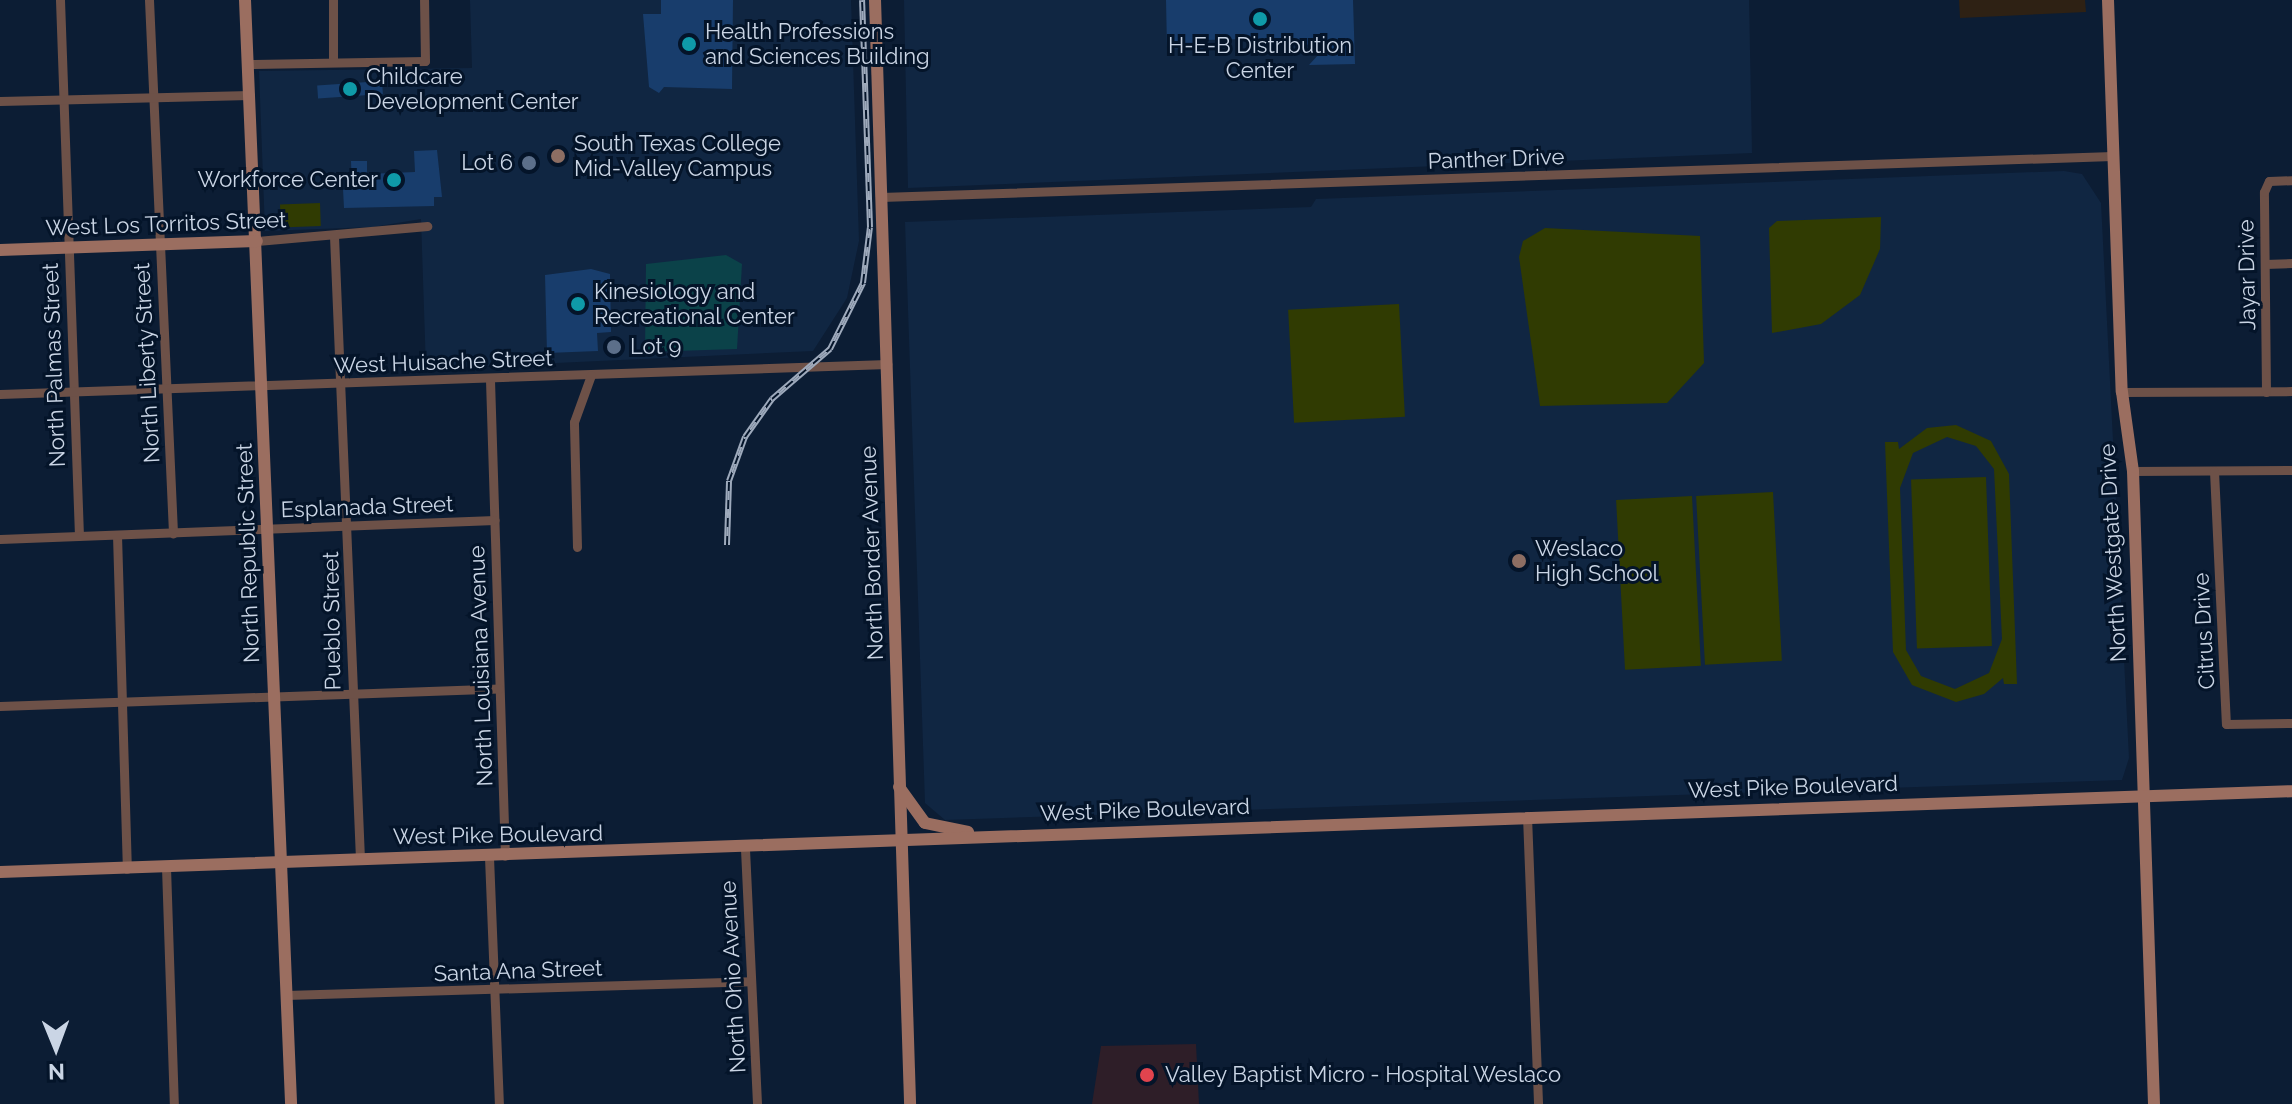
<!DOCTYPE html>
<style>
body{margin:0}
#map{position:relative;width:2292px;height:1104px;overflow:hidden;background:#0c1d34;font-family:Raleway,sans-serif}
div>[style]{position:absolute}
.commercial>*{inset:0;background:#2e2114}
.built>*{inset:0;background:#102642}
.medical>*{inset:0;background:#2e1e28}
.green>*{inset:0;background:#303b02;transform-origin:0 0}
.water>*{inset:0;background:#0b4249}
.building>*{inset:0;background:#183d6c;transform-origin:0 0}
.street>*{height:9px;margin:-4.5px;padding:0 4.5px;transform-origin:4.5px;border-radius:4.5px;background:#6d5148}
.secondary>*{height:12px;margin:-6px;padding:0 6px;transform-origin:6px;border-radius:6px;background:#9b6e60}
.rail>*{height:6px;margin-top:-3px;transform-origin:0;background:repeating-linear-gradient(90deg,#041429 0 9px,#9eaabc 0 18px);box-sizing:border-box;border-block:2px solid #9eaabc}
.dots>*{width:22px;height:22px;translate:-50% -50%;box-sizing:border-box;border:4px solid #041429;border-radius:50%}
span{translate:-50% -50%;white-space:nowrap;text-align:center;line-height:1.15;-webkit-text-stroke:6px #041429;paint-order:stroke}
.poi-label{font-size:22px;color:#cad5e5}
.left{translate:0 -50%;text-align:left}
.right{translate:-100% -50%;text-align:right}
.street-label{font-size:22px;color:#cad5e5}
.north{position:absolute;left:16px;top:1008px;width:80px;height:80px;-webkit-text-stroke:6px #041429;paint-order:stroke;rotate:179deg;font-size:22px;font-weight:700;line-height:32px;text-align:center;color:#cad5e5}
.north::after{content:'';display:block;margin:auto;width:28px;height:36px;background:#cad5e5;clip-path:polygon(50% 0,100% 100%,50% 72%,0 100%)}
</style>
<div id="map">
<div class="commercial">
<div style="clip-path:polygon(1959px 0,2085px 0,2086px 12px,1960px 18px)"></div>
</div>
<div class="built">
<div style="clip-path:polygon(470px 0,851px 0,859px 241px,847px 298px,813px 351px,426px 369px,421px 219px,373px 227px,265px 231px,259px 71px,472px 68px)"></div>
<div style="clip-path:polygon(904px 0,1749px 0,1752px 153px,908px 188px)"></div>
<div style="clip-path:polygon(2064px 171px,2082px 174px,2101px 203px,2129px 758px,2122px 780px,945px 820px,925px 803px,905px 222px,1311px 207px,1316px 199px)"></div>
</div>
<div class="medical">
<div style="clip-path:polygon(1196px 1044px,1199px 1104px,1092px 1104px,1101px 1046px)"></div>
</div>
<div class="green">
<div style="left:320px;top:203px;width:23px;height:40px;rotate:88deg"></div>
<div style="clip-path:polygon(1881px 217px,1880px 249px,1860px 295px,1821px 324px,1772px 333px,1769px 228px,1777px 221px)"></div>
<div style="clip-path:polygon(1545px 228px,1700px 236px,1704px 363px,1667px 403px,1540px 406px,1519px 257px,1523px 241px)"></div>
<div style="left:1399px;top:304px;width:113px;height:111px;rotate:87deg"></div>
<div style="clip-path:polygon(evenodd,1956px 425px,1991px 441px,2009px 474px,2017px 684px,2004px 684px,2003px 678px,1984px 694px,1956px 702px,1912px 685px,1893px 652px,1885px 442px,1898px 442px,1899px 449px,1927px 428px,1956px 425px,1947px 437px,1976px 446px,1994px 469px,2002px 639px,1989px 673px,1955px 689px,1921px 676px,1906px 650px,1900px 488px,1913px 453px,1947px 437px)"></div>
<div style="left:1986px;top:477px;width:169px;height:75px;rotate:88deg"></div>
<div style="left:1773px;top:492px;width:169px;height:77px;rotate:87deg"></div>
<div style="left:1692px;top:496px;width:170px;height:76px;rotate:87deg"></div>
</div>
<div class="water">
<div style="clip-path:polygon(726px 255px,742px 264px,737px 349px,645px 352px,646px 264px)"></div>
</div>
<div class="building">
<div style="clip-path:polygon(661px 0,733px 0,732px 89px,664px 87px,659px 93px,649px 87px,643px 14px,661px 14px)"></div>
<div style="clip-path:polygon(1166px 0,1353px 0,1355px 64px,1309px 65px,1328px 44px,1295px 45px,1295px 38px,1203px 40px,1203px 50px,1167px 48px)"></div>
<div style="left:382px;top:81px;width:13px;height:65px;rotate:86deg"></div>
<div style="clip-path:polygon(437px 150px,442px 197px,434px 197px,434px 206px,344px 208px,343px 189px,352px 189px,351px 161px,367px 161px,367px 174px,415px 172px,414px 151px)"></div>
<div style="clip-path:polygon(591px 269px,610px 274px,611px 332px,597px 333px,598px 351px,547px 353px,545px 275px)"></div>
</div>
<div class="street">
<div style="left:60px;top:0;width:536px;rotate:87.97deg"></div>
<div style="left:149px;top:0;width:534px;rotate:87.42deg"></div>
<div style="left:333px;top:0;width:62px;rotate:90deg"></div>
<div style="left:249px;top:64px;width:176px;rotate:-1deg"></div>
<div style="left:425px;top:61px;width:61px;rotate:-90.9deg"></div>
<div style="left:0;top:101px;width:250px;rotate:-1.4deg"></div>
<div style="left:881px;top:197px;width:1232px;rotate:-1.91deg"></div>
<div style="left:334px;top:236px;width:624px;rotate:87.61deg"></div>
<div style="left:257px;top:241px;width:171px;rotate:-5deg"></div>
<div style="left:2265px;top:264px;width:27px;rotate:-2deg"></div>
<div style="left:490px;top:380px;width:476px;rotate:88.2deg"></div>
<div style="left:2122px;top:392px;width:170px;rotate:-0.3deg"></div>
<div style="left:2266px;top:392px;width:200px;rotate:-90.6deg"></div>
<div style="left:2264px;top:192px;width:12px;rotate:-66deg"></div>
<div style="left:2269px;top:181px;width:23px;rotate:-2deg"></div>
<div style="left:0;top:394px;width:888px;rotate:-1.94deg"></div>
<div style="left:2133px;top:471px;width:159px;rotate:-0.4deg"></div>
<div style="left:2214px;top:471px;width:253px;rotate:87.3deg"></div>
<div style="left:2226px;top:724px;width:66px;rotate:-0.9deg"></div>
<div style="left:117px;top:535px;width:334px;rotate:88.3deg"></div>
<div style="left:0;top:539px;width:495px;rotate:-2.2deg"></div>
<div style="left:577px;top:547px;width:125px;rotate:-91.4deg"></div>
<div style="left:574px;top:422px;width:50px;rotate:-70.1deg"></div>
<div style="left:0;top:706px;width:499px;rotate:-2deg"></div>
<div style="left:1527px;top:816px;width:288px;rotate:87.8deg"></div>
<div style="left:745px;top:849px;width:255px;rotate:87.3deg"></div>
<div style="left:489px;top:857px;width:247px;rotate:87.7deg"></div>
<div style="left:166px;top:867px;width:237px;rotate:88.1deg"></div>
<div style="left:286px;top:995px;width:465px;rotate:-1.7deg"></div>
</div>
<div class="secondary">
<div style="left:245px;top:0;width:1105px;rotate:87.61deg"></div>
<div style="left:875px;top:0;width:1105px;rotate:88.18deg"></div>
<div style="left:2108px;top:0;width:392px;rotate:88deg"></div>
<div style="left:2122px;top:392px;width:80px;rotate:82.1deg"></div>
<div style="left:2133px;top:471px;width:633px;rotate:88.1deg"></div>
<div style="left:0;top:250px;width:257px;rotate:-2deg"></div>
<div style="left:899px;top:787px;width:44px;rotate:54.2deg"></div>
<div style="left:925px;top:823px;width:44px;rotate:11.8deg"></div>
<div style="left:0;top:872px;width:2293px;rotate:-2.02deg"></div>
</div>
<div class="rail">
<div style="left:727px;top:545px;width:64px;rotate:-88.2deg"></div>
<div style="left:729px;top:481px;width:47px;rotate:-70deg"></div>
<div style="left:745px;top:437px;width:47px;rotate:-54.6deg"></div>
<div style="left:772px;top:399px;width:77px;rotate:-40.8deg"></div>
<div style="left:830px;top:349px;width:74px;rotate:-63.4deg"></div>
<div style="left:863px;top:283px;width:56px;rotate:-82.9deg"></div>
<div style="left:870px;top:227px;width:227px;rotate:-92deg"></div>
</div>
<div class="dots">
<div style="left:1260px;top:19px;background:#0f9aa8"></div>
<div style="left:689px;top:44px;background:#0f9aa8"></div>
<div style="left:350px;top:89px;background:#0f9aa8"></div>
<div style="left:558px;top:156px;background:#8d6e63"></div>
<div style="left:529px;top:163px;background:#5c6f8a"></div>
<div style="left:394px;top:180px;background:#0f9aa8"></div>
<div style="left:578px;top:304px;background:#0f9aa8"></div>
<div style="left:614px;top:347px;background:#5c6f8a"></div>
<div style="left:1519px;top:561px;background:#8d6e63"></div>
<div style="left:1147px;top:1075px;background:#e0444e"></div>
</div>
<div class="poi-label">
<span class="left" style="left:705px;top:44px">Health Professions<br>and Sciences Building</span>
<span style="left:1260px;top:58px">H-E-B Distribution<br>Center</span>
<span class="left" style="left:366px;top:89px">Childcare<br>Development Center</span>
<span class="left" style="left:574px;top:156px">South Texas College<br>Mid-Valley Campus</span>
<span class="right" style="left:513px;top:163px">Lot 6</span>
<span class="right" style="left:378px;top:180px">Workforce Center</span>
<span class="left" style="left:594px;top:304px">Kinesiology and<br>Recreational Center</span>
<span class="left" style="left:630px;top:347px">Lot 9</span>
<span class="left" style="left:1535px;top:561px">Weslaco<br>High School</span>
<span class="left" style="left:1165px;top:1075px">Valley Baptist Micro - Hospital Weslaco</span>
</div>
<div class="street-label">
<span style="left:1496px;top:159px;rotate:-2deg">Panther Drive</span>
<span style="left:166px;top:224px;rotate:-2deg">West Los Torritos Street</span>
<span style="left:2247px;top:275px;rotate:-91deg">Jayar Drive</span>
<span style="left:443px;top:362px;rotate:-2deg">West Huisache Street</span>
<span style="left:147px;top:363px;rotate:-93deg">North Liberty Street</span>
<span style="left:54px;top:365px;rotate:-92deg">North Palmas Street</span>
<span style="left:367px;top:507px;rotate:-2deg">Esplanada Street</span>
<span style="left:248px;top:553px;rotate:-92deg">North Republic Street</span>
<span style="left:872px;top:553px;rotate:-92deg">North Border Avenue</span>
<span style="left:2113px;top:553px;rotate:-93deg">North Westgate Drive</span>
<span style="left:332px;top:621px;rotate:-91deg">Pueblo Street</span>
<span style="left:2204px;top:631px;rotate:-93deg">Citrus Drive</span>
<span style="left:481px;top:666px;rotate:-92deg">North Louisiana Avenue</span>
<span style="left:1793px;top:787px;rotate:-2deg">West Pike Boulevard</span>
<span style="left:1145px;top:810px;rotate:-2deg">West Pike Boulevard</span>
<span style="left:498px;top:835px;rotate:-1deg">West Pike Boulevard</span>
<span style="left:518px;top:971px;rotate:-2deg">Santa Ana Street</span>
<span style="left:733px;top:977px;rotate:-93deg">North Ohio Avenue</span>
</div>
<div class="north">N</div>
</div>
